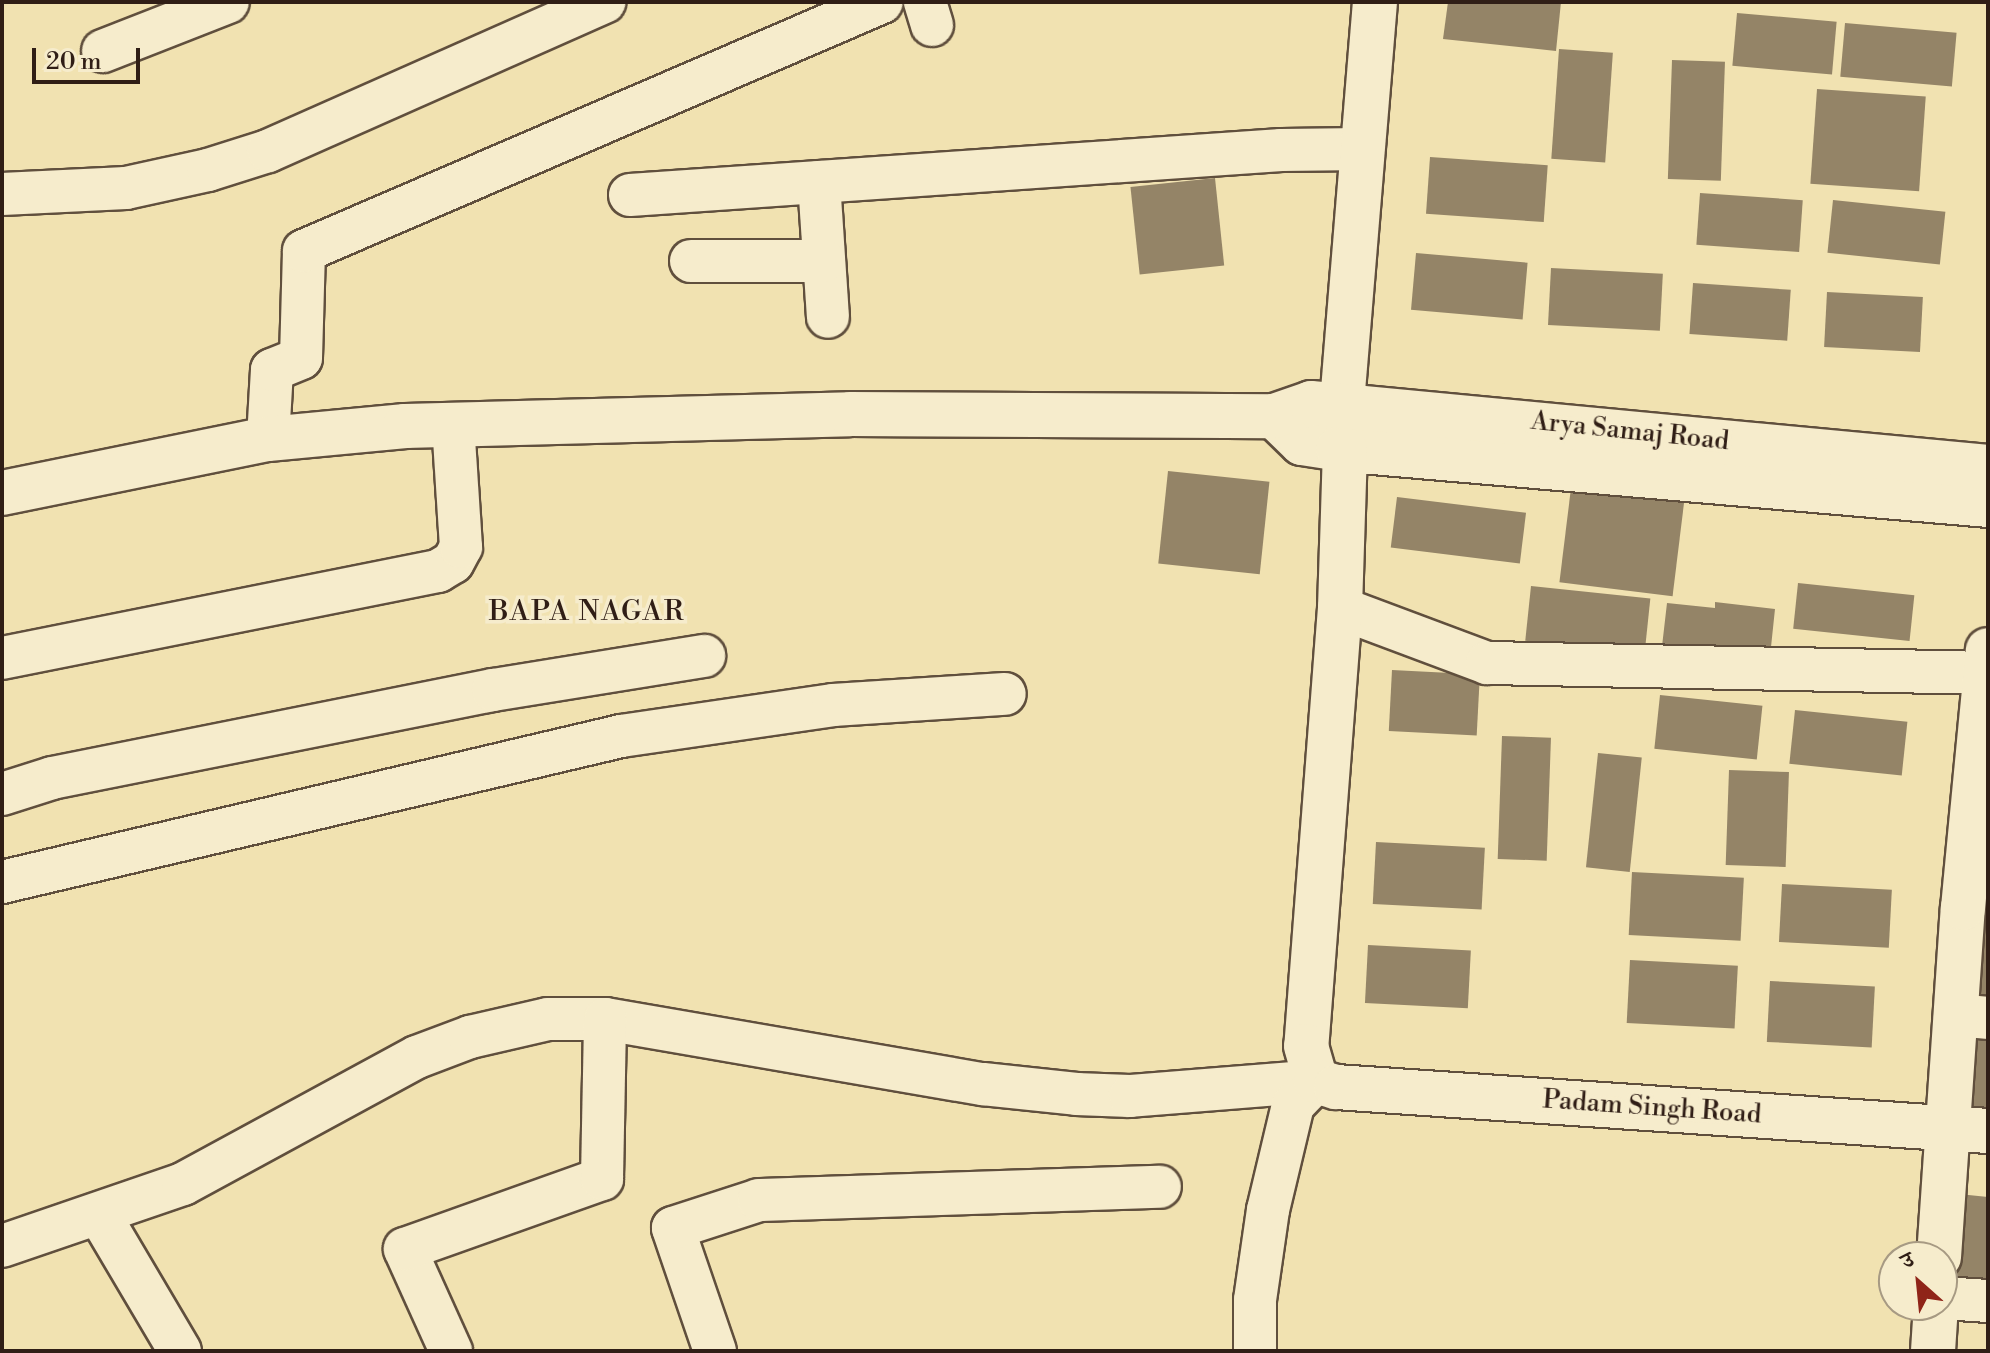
<!DOCTYPE html>
<meta charset="utf-8">
<style>
body{margin:0}
#map{position:relative;width:1990px;height:1353px;overflow:hidden;background:#f1e2b1;font-family:"Libre Bodoni","Noto Serif Devanagari",serif}
div>[style]{position:absolute}
.building>*{inset:0;background:#948467;transform-origin:0 0}
.roads{filter:drop-shadow(2px 0 #604f3d) drop-shadow(-2px 0 #604f3d) drop-shadow(0 2px #604f3d) drop-shadow(0 -2px #604f3d)}
.street>*{height:42px;margin:-21px;padding:0 21px;transform-origin:21px;border-radius:21px;background:#f6eccc}
.secondary>*{height:44px;margin:-22px;padding:0 22px;transform-origin:22px;border-radius:22px;background:#f6eccc}
span{translate:-50% -50%;white-space:nowrap;text-align:center;line-height:1.15;-webkit-text-stroke:7px #f6eccc;paint-order:stroke}
.street-label{font-size:26px;color:#301e16}
.neighbourhood-label{font-size:28px;color:#301e16;letter-spacing:2px}
.frame{position:absolute;inset:0;border:4px solid #301e16;pointer-events:none}
.north{position:absolute;left:1878px;top:1241px;width:80px;height:80px;box-sizing:border-box;background:#f6eccc;border:2px solid #a79a83;border-radius:50%;rotate:333deg;font-size:22px;font-weight:700;line-height:32px;text-align:center;color:#301e16}
.north::after{content:'';display:block;margin:auto;width:28px;height:36px;background:#8f2418;clip-path:polygon(50% 0,100% 100%,50% 72%,0 100%)}
.scale{position:absolute;left:32px;top:48px;width:108px;height:36px;box-sizing:border-box;border:4px solid #301e16;border-top:0;padding-left:10px;font-size:24px;line-height:28px;white-space:nowrap;color:#301e16;-webkit-text-stroke:6px #f6eccc;paint-order:stroke}
</style>
<div id="map">
<div class="building">
<div style="clip-path:polygon(1448px 2px,1561px 2px,1556px 51px,1443px 39px)"></div>
<div style="left:1737px;top:13px;width:100px;height:53px;rotate:5deg"></div>
<div style="left:1845px;top:23px;width:112px;height:54px;rotate:5deg"></div>
<div style="left:1559px;top:49px;width:54px;height:110px;rotate:4deg"></div>
<div style="left:1672px;top:60px;width:53px;height:119px;rotate:2deg"></div>
<div style="left:1817px;top:89px;width:109px;height:95px;rotate:4deg"></div>
<div style="left:1430px;top:157px;width:118px;height:57px;rotate:4deg"></div>
<div style="left:1215px;top:178px;width:88px;height:85px;rotate:84deg"></div>
<div style="left:1700px;top:193px;width:103px;height:52px;rotate:4deg"></div>
<div style="left:1833px;top:200px;width:113px;height:53px;rotate:6deg"></div>
<div style="left:1416px;top:253px;width:112px;height:57px;rotate:5deg"></div>
<div style="left:1551px;top:268px;width:112px;height:57px;rotate:3deg"></div>
<div style="left:1693px;top:283px;width:98px;height:51px;rotate:4deg"></div>
<div style="left:1827px;top:292px;width:96px;height:55px;rotate:3deg"></div>
<div style="left:1168px;top:471px;width:102px;height:93px;rotate:6deg"></div>
<div style="left:1571px;top:488px;width:114px;height:95px;rotate:7deg"></div>
<div style="left:1397px;top:497px;width:130px;height:51px;rotate:7deg"></div>
<div style="left:1798px;top:583px;width:117px;height:46px;rotate:6deg"></div>
<div style="left:1531px;top:586px;width:120px;height:55px;rotate:6deg"></div>
<div style="clip-path:polygon(1715px 602px,1775px 609px,1769px 666px,1661px 655px,1667px 603px,1715px 608px)"></div>
<div style="left:1392px;top:670px;width:88px;height:61px;rotate:3deg"></div>
<div style="left:1660px;top:695px;width:103px;height:54px;rotate:6deg"></div>
<div style="left:1795px;top:710px;width:113px;height:54px;rotate:6deg"></div>
<div style="left:1502px;top:736px;width:49px;height:123px;rotate:2deg"></div>
<div style="left:1598px;top:753px;width:44px;height:115px;rotate:6deg"></div>
<div style="left:1729px;top:770px;width:60px;height:95px;rotate:2deg"></div>
<div style="left:1376px;top:842px;width:109px;height:62px;rotate:3deg"></div>
<div style="left:1632px;top:872px;width:112px;height:63px;rotate:3deg"></div>
<div style="left:1782px;top:884px;width:110px;height:58px;rotate:3deg"></div>
<div style="clip-path:polygon(1976px 918px,1988px 919px,1988px 1012px,1966px 1010px)"></div>
<div style="left:1368px;top:945px;width:103px;height:58px;rotate:3deg"></div>
<div style="left:1630px;top:960px;width:108px;height:63px;rotate:3deg"></div>
<div style="left:1770px;top:981px;width:105px;height:61px;rotate:3deg"></div>
<div style="clip-path:polygon(1967px 1024px,1988px 1026px,1988px 1111px,1957px 1107px)"></div>
<div style="clip-path:polygon(1949px 1193px,1988px 1197px,1988px 1283px,1942px 1278px)"></div>
</div>
<div class="roads">
<div class="street">
<div style="left:925px;top:2px;width:24px;rotate:73deg"></div>
<div style="left:103px;top:51px;width:134px;rotate:-21.4deg"></div>
<div style="left:819px;top:182px;width:135px;rotate:86.2deg"></div>
<div style="left:2px;top:194px;width:124px;rotate:-2.8deg"></div>
<div style="left:126px;top:188px;width:84px;rotate:-12.4deg"></div>
<div style="left:208px;top:170px;width:63px;rotate:-17.6deg"></div>
<div style="left:268px;top:151px;width:368px;rotate:-23.9deg"></div>
<div style="left:630px;top:195px;width:653px;rotate:-3.95deg"></div>
<div style="left:1281px;top:150px;width:82px;rotate:-0.7deg"></div>
<div style="left:691px;top:261px;width:133px"></div>
<div style="left:268px;top:439px;width:69px;rotate:-86.7deg"></div>
<div style="left:272px;top:370px;width:31px;rotate:-22deg"></div>
<div style="left:301px;top:358px;width:107px;rotate:-88.4deg"></div>
<div style="left:304px;top:251px;width:629px;rotate:-23.31deg"></div>
<div style="left:1340px;top:608px;width:157px;rotate:20.5deg"></div>
<div style="left:1487px;top:663px;width:501px;rotate:1.14deg"></div>
<div style="left:2px;top:658px;width:445px;rotate:-11.3deg"></div>
<div style="left:438px;top:571px;width:17px;rotate:-31deg"></div>
<div style="left:453px;top:562px;width:17px;rotate:-62deg"></div>
<div style="left:461px;top:547px;width:123px;rotate:-93.7deg"></div>
<div style="left:2px;top:794px;width:52px;rotate:-17.7deg"></div>
<div style="left:52px;top:778px;width:450px;rotate:-11.3deg"></div>
<div style="left:493px;top:690px;width:214px;rotate:-9.2deg"></div>
<div style="left:2px;top:882px;width:636px;rotate:-13.27deg"></div>
<div style="left:621px;top:736px;width:214px;rotate:-8.3deg"></div>
<div style="left:833px;top:705px;width:172px;rotate:-3.7deg"></div>
<div style="left:1955px;top:1015px;width:33px;rotate:5deg"></div>
<div style="left:99px;top:1214px;width:159px;rotate:59.4deg"></div>
<div style="left:2px;top:1246px;width:191px;rotate:-18.9deg"></div>
<div style="left:183px;top:1184px;width:266px;rotate:-28.5deg"></div>
<div style="left:417px;top:1057px;width:57px;rotate:-20.7deg"></div>
<div style="left:470px;top:1037px;width:80px;rotate:-13deg"></div>
<div style="left:548px;top:1019px;width:57px"></div>
<div style="left:605px;top:1019px;width:384px;rotate:9.8deg"></div>
<div style="left:983px;top:1084px;width:94px;rotate:6.1deg"></div>
<div style="left:1076px;top:1094px;width:54px;rotate:2.1deg"></div>
<div style="left:1130px;top:1096px;width:187px;rotate:-4.6deg"></div>
<div style="left:1942px;top:1298px;width:46px;rotate:3.7deg"></div>
<div style="left:451px;top:1351px;width:112px;rotate:-114.3deg"></div>
<div style="left:405px;top:1249px;width:209px;rotate:-19.6deg"></div>
<div style="left:602px;top:1179px;width:160px;rotate:-88.9deg"></div>
<div style="left:715px;top:1351px;width:130px;rotate:-108.9deg"></div>
<div style="left:673px;top:1228px;width:90px;rotate:-18deg"></div>
<div style="left:759px;top:1200px;width:401px;rotate:-1.9deg"></div>
<div style="left:1255px;top:1351px;width:51px;rotate:-90deg"></div>
<div style="left:1255px;top:1300px;width:91px;rotate:-81.8deg"></div>
<div style="left:1268px;top:1210px;width:108px;rotate:-76.6deg"></div>
<div style="left:1293px;top:1105px;width:33px;rotate:-46deg"></div>
</div>
<div class="secondary">
<div style="left:1342px;top:403px;width:402px;rotate:-85.3deg"></div>
<div style="left:1274px;top:416px;width:39px;rotate:44deg"></div>
<div style="left:1302px;top:443px;width:36px;rotate:9deg"></div>
<div style="left:1338px;top:449px;width:652px;rotate:4.92deg"></div>
<div style="left:1345px;top:449px;width:159px;rotate:91.8deg"></div>
<div style="left:1340px;top:608px;width:439px;rotate:94.4deg"></div>
<div style="left:1306px;top:1046px;width:36px;rotate:74deg"></div>
<div style="left:1316px;top:1081px;width:21px;rotate:17deg"></div>
<div style="left:1336px;top:1087px;width:653px;rotate:3.86deg"></div>
<div style="left:2px;top:493px;width:271px;rotate:-11.5deg"></div>
<div style="left:268px;top:439px;width:138px;rotate:-5.4deg"></div>
<div style="left:405px;top:426px;width:445px;rotate:-1.5deg"></div>
<div style="left:850px;top:414px;width:424px;rotate:0.3deg"></div>
<div style="left:1274px;top:416px;width:39px;rotate:-19deg"></div>
<div style="left:1311px;top:403px;width:680px;rotate:5.4deg"></div>
<div style="left:1939px;top:1257px;width:350px;rotate:-86.1deg"></div>
<div style="left:1963px;top:908px;width:259px;rotate:-84.5deg"></div>
<div style="left:1933px;top:1351px;width:46px;rotate:-86.3deg"></div>
</div>
</div>
<div class="street-label">
<span style="left:1630px;top:432px;rotate:6deg">Arya Samaj Road</span>
<span style="left:1652px;top:1108px;rotate:4deg">Padam Singh Road</span>
</div>
<div class="neighbourhood-label">
<span style="left:587px;top:612px">BAPA NAGAR</span>
</div>
<div class="frame"></div>
<div class="north">उ</div>
<div class="scale">20 m</div>
</div>
